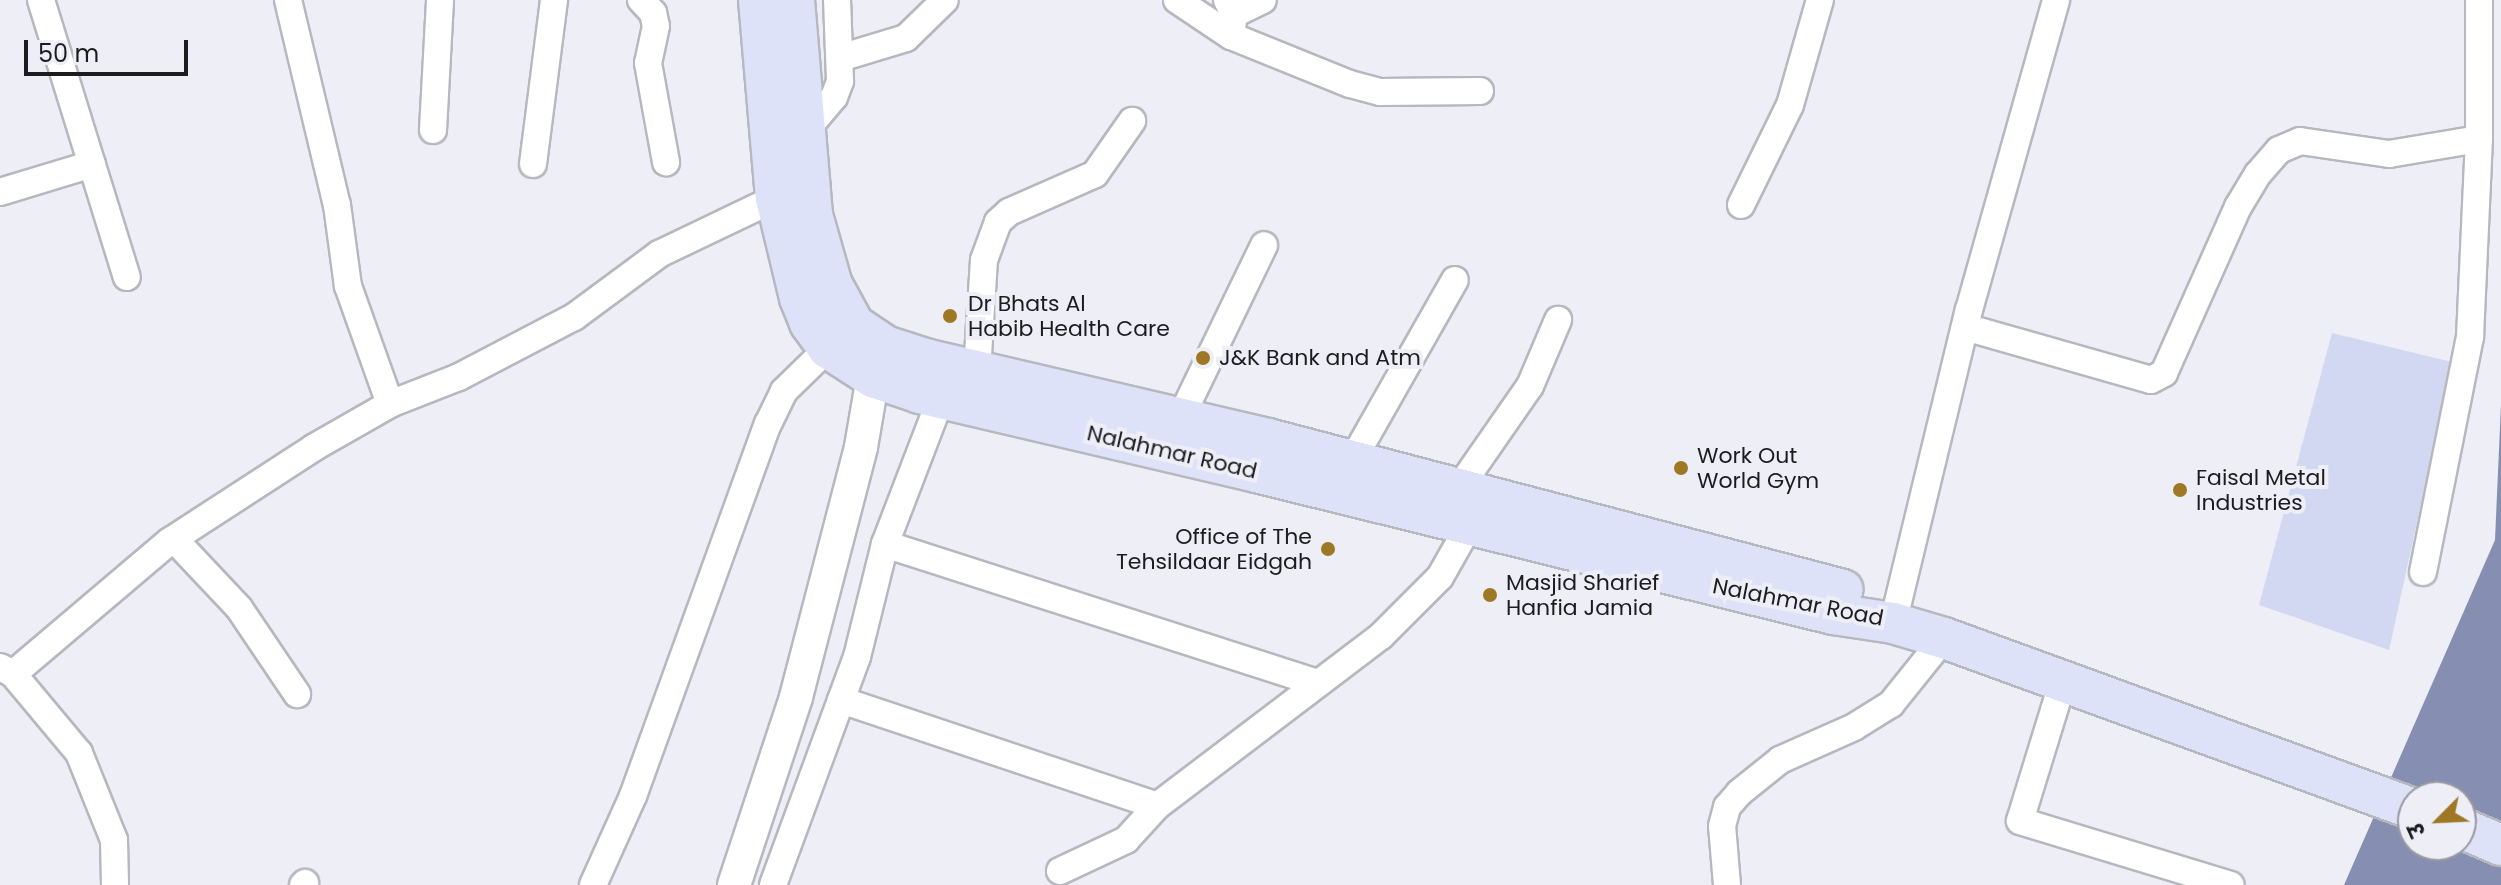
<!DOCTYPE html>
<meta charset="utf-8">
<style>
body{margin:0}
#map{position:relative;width:2501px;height:885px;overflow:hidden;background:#edeef6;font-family:Poppins,"Noto Sans Devanagari",sans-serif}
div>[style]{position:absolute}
.green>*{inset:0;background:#d2d8f2}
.water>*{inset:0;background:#868eb2}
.roads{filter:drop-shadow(2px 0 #b6b8bf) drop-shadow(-2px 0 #b6b8bf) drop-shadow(0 2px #b6b8bf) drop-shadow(0 -2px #b6b8bf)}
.minor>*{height:26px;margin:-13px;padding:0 13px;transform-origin:13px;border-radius:13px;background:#fff}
.tertiary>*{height:32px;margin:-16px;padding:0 16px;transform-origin:16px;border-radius:16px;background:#fff}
.primary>*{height:40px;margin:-20px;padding:0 20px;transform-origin:20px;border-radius:20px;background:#dde2f8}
.dots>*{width:22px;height:22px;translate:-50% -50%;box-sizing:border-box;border:4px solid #edeef6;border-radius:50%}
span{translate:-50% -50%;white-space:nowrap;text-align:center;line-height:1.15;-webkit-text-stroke:8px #edeef6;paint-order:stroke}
.poi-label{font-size:22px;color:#1c1c1f}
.left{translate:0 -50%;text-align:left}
.right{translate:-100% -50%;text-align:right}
.street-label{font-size:22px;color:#1c1c1f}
.north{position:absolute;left:2397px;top:781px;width:80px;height:80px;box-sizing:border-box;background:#edeef6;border:2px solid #999aa0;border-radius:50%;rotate:246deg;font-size:22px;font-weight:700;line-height:32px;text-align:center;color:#1c1c1f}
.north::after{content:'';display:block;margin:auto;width:28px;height:36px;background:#9e7824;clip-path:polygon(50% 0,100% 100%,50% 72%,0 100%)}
.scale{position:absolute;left:24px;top:40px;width:164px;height:36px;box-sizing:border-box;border:4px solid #1c1c1f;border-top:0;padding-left:10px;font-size:24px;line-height:28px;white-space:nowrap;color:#1c1c1f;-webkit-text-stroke:6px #edeef6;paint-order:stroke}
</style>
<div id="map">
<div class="green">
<div style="clip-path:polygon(2332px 333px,2452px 362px,2389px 650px,2259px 605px)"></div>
</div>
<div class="water">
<div style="clip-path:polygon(evenodd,2501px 404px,2501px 885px,2344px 885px,2495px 540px,2501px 404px,2413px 797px,2461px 797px,2461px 845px,2413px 845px,2413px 797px)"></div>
</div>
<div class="roads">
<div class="minor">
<div style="left:41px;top:0;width:290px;rotate:72.8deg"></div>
<div style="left:288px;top:0;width:211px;rotate:76.6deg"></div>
<div style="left:337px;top:205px;width:82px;rotate:82.3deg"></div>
<div style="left:348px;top:286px;width:125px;rotate:70.4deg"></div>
<div style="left:641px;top:0;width:18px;rotate:47deg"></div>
<div style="left:653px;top:13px;width:13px;rotate:77deg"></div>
<div style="left:656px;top:26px;width:38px;rotate:102deg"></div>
<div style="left:648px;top:63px;width:101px;rotate:79.7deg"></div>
<div style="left:1177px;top:0;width:65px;rotate:33.7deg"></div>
<div style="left:1231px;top:36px;width:128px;rotate:22deg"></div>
<div style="left:1350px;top:84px;width:31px;rotate:15deg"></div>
<div style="left:1380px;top:92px;width:100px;rotate:-0.6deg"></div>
<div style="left:1227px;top:0;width:16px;rotate:63deg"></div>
<div style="left:1234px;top:14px;width:22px;rotate:98deg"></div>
<div style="left:1234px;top:14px;width:32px;rotate:-26deg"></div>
<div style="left:840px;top:58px;width:69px;rotate:-16.9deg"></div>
<div style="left:906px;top:38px;width:54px;rotate:-44.3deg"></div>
<div style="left:433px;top:130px;width:130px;rotate:-86.9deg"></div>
<div style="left:806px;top:130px;width:43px;rotate:-49.7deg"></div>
<div style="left:834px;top:97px;width:17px;rotate:-69deg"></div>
<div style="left:840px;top:81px;width:81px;rotate:-92.1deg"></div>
<div style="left:533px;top:164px;width:165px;rotate:-82.7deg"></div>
<div style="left:0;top:192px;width:96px;rotate:-16.9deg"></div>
<div style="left:1741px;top:205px;width:111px;rotate:-63.9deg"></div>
<div style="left:1790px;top:105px;width:109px;rotate:-74.1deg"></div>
<div style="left:1965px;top:327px;width:193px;rotate:15.9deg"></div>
<div style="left:2151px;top:380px;width:15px;rotate:-28deg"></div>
<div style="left:2164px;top:373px;width:182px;rotate:-66deg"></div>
<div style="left:2238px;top:207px;width:39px;rotate:-59deg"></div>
<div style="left:2258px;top:174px;width:32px;rotate:-49deg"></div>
<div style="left:2279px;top:150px;width:23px;rotate:-23deg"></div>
<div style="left:2300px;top:141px;width:90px;rotate:8.3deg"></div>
<div style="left:2389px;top:154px;width:91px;rotate:-9.5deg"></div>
<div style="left:977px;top:371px;width:111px;rotate:-86.4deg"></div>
<div style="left:984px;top:260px;width:40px;rotate:-69.8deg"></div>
<div style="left:998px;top:222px;width:15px;rotate:-42deg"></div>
<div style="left:1009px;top:212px;width:94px;rotate:-23.8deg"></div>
<div style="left:1095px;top:174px;width:65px;rotate:-55.1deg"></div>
<div style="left:1180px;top:419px;width:193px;rotate:-64.2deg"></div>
<div style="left:1352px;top:461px;width:208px;rotate:-60.4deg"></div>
<div style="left:1459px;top:488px;width:124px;rotate:-55.2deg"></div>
<div style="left:1530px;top:386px;width:72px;rotate:-67deg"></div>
<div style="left:174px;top:539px;width:95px;rotate:46.7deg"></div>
<div style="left:239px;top:608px;width:104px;rotate:56deg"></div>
<div style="left:885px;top:544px;width:454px;rotate:17.8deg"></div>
<div style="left:2423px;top:572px;width:240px;rotate:-78.7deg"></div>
<div style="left:2470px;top:337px;width:198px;rotate:-87.4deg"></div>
<div style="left:2479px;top:139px;width:139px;rotate:-90deg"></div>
<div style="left:1893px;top:623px;width:322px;rotate:-76.4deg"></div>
<div style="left:1969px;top:310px;width:322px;rotate:-74.3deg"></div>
<div style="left:0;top:667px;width:15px;rotate:28deg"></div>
<div style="left:13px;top:674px;width:103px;rotate:50.1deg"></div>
<div style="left:79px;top:753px;width:94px;rotate:68.1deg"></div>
<div style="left:114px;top:840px;width:45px;rotate:88.7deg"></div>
<div style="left:13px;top:674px;width:206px;rotate:-40.3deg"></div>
<div style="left:170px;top:541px;width:171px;rotate:-33deg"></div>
<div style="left:313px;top:448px;width:89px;rotate:-29.7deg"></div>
<div style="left:390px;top:404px;width:74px;rotate:-21.4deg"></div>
<div style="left:459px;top:377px;width:130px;rotate:-27.6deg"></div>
<div style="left:574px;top:317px;width:106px;rotate:-36.5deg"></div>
<div style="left:659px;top:254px;width:130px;rotate:-25.6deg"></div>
<div style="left:2063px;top:681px;width:146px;rotate:107.1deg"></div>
<div style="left:2020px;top:821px;width:220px;rotate:16.9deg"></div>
<div style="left:841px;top:700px;width:333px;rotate:18.5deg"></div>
<div style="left:1157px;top:806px;width:46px;rotate:132.4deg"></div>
<div style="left:1126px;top:840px;width:73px;rotate:154.8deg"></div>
<div style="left:1157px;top:806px;width:281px;rotate:-37.2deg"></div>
<div style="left:1381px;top:636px;width:83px;rotate:-45deg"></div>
<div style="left:1440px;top:577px;width:59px;rotate:-60.4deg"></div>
<div style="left:303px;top:885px;width:3px;rotate:-45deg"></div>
<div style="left:593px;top:885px;width:98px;rotate:-65.8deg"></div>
<div style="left:633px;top:796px;width:396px;rotate:-70.1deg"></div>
<div style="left:768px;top:424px;width:37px;rotate:-64deg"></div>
<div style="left:784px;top:391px;width:62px;rotate:-44.3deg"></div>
<div style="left:773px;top:885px;width:243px;rotate:-69.8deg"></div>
<div style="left:857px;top:657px;width:116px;rotate:-76.1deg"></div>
<div style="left:885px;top:544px;width:156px;rotate:-69deg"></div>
<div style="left:1727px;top:885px;width:59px;rotate:-94.8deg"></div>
<div style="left:1722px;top:826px;width:20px;rotate:-75deg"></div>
<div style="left:1727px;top:807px;width:18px;rotate:-49deg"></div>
<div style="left:1739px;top:793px;width:53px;rotate:-38.8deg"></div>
<div style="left:1780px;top:760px;width:81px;rotate:-24deg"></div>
<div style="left:1854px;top:727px;width:44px;rotate:-31.9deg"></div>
<div style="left:1891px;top:704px;width:85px;rotate:-51.2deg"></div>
</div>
<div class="tertiary">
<div style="left:734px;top:885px;width:198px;rotate:-71.7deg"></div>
<div style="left:796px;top:697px;width:258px;rotate:-75.4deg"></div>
<div style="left:861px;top:447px;width:71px;rotate:-80.3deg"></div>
<div style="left:873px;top:377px;width:22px;rotate:-68deg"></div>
</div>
<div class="primary">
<div style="left:759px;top:0;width:199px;rotate:85.1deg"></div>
<div style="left:776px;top:198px;width:103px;rotate:76.5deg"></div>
<div style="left:800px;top:298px;width:27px;rotate:68deg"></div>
<div style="left:810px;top:323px;width:31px;rotate:54deg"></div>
<div style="left:828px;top:348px;width:54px;rotate:32.8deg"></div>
<div style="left:873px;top:377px;width:50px;rotate:18.8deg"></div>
<div style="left:920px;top:393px;width:349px;rotate:13.2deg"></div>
<div style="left:1260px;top:473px;width:590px;rotate:13.82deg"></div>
<div style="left:1833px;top:614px;width:61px;rotate:8.5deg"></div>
<div style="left:1893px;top:623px;width:53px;rotate:16.4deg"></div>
<div style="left:1944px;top:638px;width:499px;rotate:20deg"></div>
<div style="left:794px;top:0;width:216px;rotate:85.2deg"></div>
<div style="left:812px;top:215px;width:73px;rotate:74.1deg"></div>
<div style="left:832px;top:285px;width:46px;rotate:61.2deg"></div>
<div style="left:854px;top:325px;width:37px;rotate:34deg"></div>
<div style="left:885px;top:346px;width:46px;rotate:17.7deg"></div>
<div style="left:929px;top:360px;width:348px;rotate:13.1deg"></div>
<div style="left:1268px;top:439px;width:594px;rotate:14.71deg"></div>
<div style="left:2461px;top:828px;width:43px;rotate:23deg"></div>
</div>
</div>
<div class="dots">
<div style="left:950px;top:316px;background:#9e7824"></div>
<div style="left:1203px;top:358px;background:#9e7824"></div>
<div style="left:1681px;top:468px;background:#9e7824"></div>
<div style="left:2180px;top:490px;background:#9e7824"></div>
<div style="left:1328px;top:549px;background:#9e7824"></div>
<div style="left:1490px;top:595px;background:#9e7824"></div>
</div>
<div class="poi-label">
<span class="left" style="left:968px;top:316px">Dr Bhats Al<br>Habib Health Care</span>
<span class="left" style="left:1219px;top:358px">J&amp;K Bank and Atm</span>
<span class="left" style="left:1697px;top:468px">Work Out<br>World Gym</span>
<span class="left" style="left:2196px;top:490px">Faisal Metal<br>Industries</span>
<span class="right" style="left:1312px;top:549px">Office of The<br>Tehsildaar Eidgah</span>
<span class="left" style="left:1506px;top:595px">Masjid Sharief<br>Hanfia Jamia</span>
</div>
<div class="street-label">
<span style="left:1172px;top:452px;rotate:13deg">Nalahmar Road</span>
<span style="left:1798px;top:602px;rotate:11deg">Nalahmar Road</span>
</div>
<div class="north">उ</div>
<div class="scale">50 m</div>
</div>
